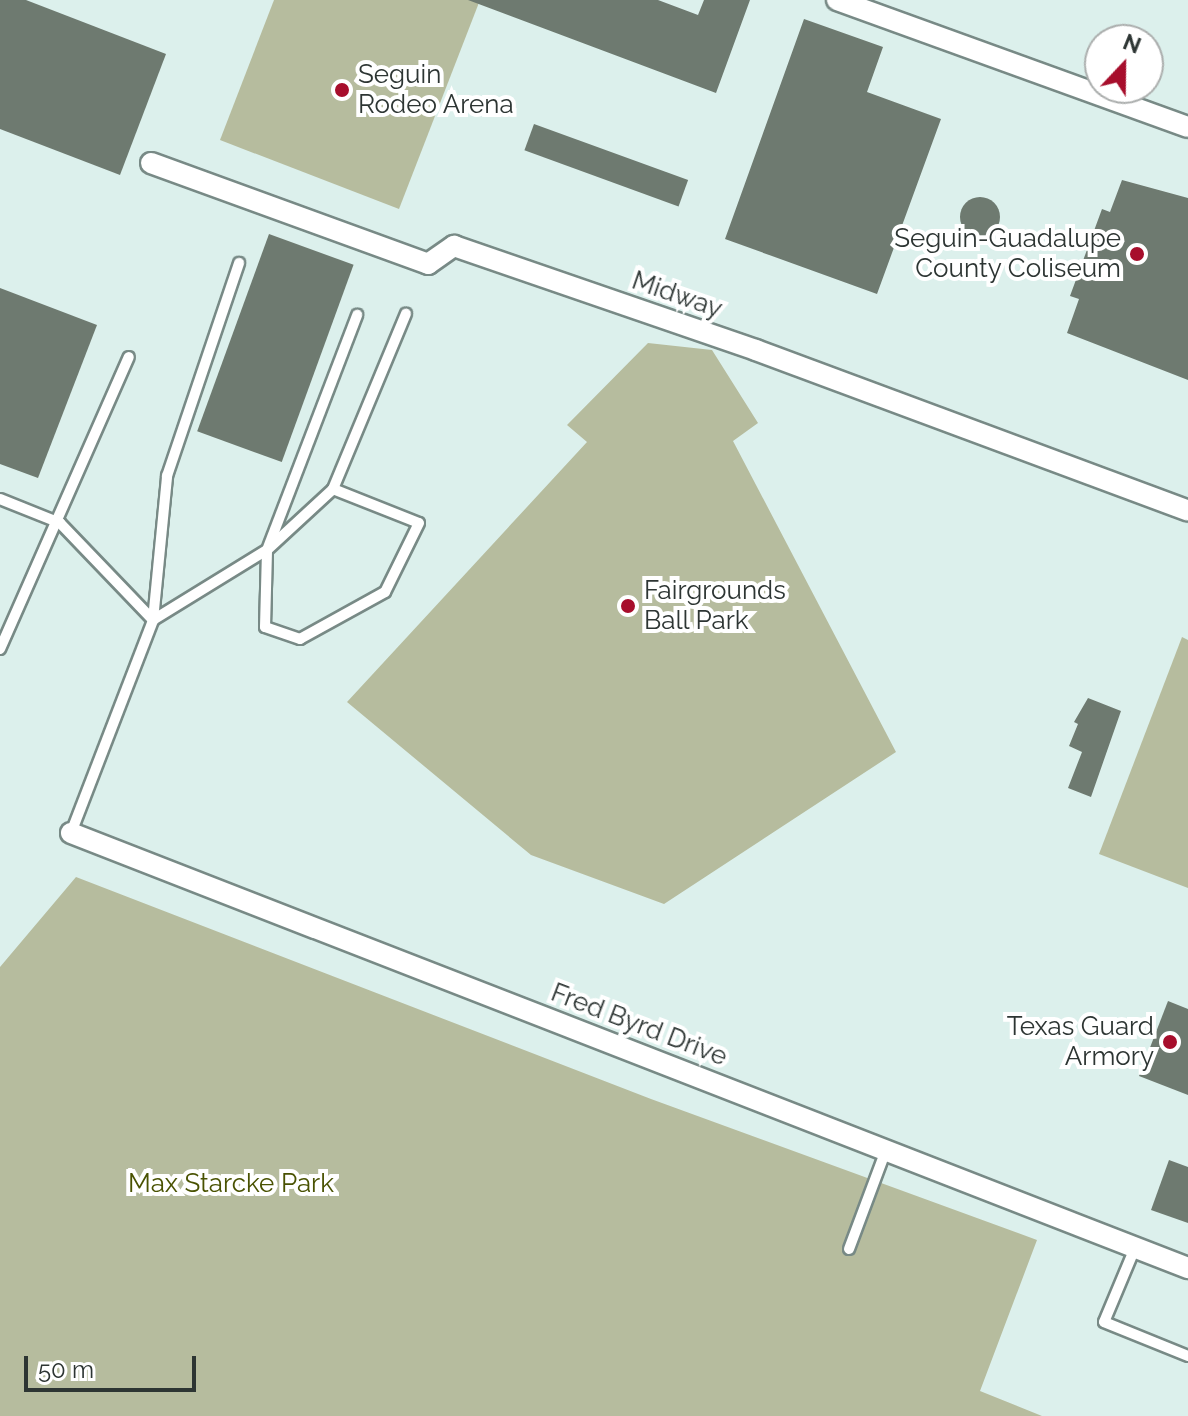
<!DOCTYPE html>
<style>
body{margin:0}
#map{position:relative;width:1188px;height:1416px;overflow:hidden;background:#dcf0ec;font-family:Raleway,sans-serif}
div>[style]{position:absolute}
.green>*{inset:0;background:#b6bc9e}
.building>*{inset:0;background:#6e7a70;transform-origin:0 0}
.round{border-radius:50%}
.roads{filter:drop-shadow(2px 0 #788a86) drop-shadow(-2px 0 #788a86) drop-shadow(0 2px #788a86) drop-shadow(0 -2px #788a86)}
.service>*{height:10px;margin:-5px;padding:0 5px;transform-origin:5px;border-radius:5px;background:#fff}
.minor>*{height:20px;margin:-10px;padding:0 10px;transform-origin:10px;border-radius:10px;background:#fff}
.dots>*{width:22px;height:22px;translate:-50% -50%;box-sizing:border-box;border:4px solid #fff;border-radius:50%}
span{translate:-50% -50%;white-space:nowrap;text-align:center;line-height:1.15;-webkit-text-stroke:8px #fff;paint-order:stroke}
.poi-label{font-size:26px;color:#2d3533}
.left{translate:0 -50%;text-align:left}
.right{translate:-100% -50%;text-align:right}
.street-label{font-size:26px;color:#2d3533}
.park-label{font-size:26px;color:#495202}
.north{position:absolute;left:1084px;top:24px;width:80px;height:80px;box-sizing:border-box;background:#fff;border:2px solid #abaead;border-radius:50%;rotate:22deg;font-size:22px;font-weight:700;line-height:32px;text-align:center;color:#2d3533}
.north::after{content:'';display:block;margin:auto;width:28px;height:36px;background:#a70e2c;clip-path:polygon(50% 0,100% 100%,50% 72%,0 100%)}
.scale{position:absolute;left:24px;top:1356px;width:172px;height:36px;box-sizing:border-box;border:4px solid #2d3533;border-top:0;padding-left:10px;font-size:24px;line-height:28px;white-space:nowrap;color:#2d3533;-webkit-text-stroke:6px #fff;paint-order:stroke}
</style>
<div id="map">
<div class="green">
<div style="clip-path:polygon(274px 0,480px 0,399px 209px,220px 140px)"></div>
<div style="clip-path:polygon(648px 343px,712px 350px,758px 423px,733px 441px,896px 752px,664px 904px,531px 855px,347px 702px,587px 442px,567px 425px)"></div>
<div style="clip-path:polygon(1182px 637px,1188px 640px,1188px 888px,1099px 854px)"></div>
<div style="clip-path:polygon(76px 877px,651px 1099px,1037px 1240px,980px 1391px,1042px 1416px,0 1416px,0 967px)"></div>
</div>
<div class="building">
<div style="clip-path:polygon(0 0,26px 0,166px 54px,120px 175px,0 129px)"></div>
<div style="clip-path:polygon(468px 0,658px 0,698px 15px,704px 0,750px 0,716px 93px)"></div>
<div style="clip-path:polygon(804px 19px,883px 47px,867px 92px,941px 119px,877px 294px,725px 239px)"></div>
<div style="left:534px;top:124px;width:164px;height:28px;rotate:20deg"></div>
<div style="clip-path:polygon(1122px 180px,1188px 198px,1188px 380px,1067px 333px,1079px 299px,1070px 296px,1102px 209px,1110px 212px)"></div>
<div class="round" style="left:960px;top:197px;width:40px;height:40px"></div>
<div style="left:269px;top:234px;width:90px;height:210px;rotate:20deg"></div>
<div style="clip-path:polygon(0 288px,97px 325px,38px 478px,0 464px)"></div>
<div style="clip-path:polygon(1088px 698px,1121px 711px,1091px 797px,1068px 788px,1082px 752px,1069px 746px,1078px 724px,1074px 722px)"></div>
<div style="clip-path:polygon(1168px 1001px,1188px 1009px,1188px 1095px,1139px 1076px)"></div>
<div style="clip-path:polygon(1169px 1160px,1188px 1167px,1188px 1223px,1151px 1210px)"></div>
</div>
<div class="roads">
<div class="service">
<div style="left:333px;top:489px;width:92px;rotate:21.6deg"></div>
<div style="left:419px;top:523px;width:77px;rotate:116.2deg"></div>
<div style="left:385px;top:592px;width:97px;rotate:151.1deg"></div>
<div style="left:300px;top:639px;width:37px;rotate:-161deg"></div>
<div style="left:265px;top:627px;width:77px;rotate:-88.5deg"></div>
<div style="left:267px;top:550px;width:90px;rotate:-42.7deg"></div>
<div style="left:333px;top:489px;width:190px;rotate:-67.4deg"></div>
<div style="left:0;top:499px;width:65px;rotate:21.8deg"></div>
<div style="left:60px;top:523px;width:134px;rotate:46.2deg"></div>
<div style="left:153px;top:620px;width:134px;rotate:-31.6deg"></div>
<div style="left:267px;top:550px;width:252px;rotate:-69deg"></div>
<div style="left:0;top:649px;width:319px;rotate:-66.2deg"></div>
<div style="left:71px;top:833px;width:228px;rotate:-68.9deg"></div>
<div style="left:153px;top:620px;width:145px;rotate:-84.4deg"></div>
<div style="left:167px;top:476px;width:225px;rotate:-71.3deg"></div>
<div style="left:1135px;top:1248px;width:80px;rotate:112.7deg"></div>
<div style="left:1104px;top:1322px;width:91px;rotate:22deg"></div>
<div style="left:849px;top:1249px;width:106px;rotate:-69.5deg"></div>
</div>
<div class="minor">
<div style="left:837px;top:0;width:373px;rotate:19.9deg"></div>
<div style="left:151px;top:163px;width:295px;rotate:20deg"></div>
<div style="left:428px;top:264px;width:32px;rotate:-35deg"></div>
<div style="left:454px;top:246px;width:319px;rotate:19deg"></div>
<div style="left:756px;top:350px;width:461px;rotate:20.4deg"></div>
<div style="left:71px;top:833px;width:1199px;rotate:21.28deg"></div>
</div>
</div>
<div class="dots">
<div style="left:342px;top:90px;background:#a70e2c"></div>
<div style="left:1137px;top:254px;background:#a70e2c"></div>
<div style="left:628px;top:606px;background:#a70e2c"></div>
<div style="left:1170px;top:1042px;background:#a70e2c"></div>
</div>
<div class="poi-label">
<span class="left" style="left:358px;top:90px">Seguin<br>Rodeo Arena</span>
<span class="right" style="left:1121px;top:254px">Seguin-Guadalupe<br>County Coliseum</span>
<span class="left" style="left:644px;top:606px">Fairgrounds<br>Ball Park</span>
<span class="right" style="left:1154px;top:1042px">Texas Guard<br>Armory</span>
</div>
<div class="street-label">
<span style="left:677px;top:295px;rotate:19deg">Midway</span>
<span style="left:639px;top:1025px;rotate:21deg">Fred Byrd Drive</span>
</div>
<div class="park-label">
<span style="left:231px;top:1184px">Max Starcke Park</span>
</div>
<div class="north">N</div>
<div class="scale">50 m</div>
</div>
